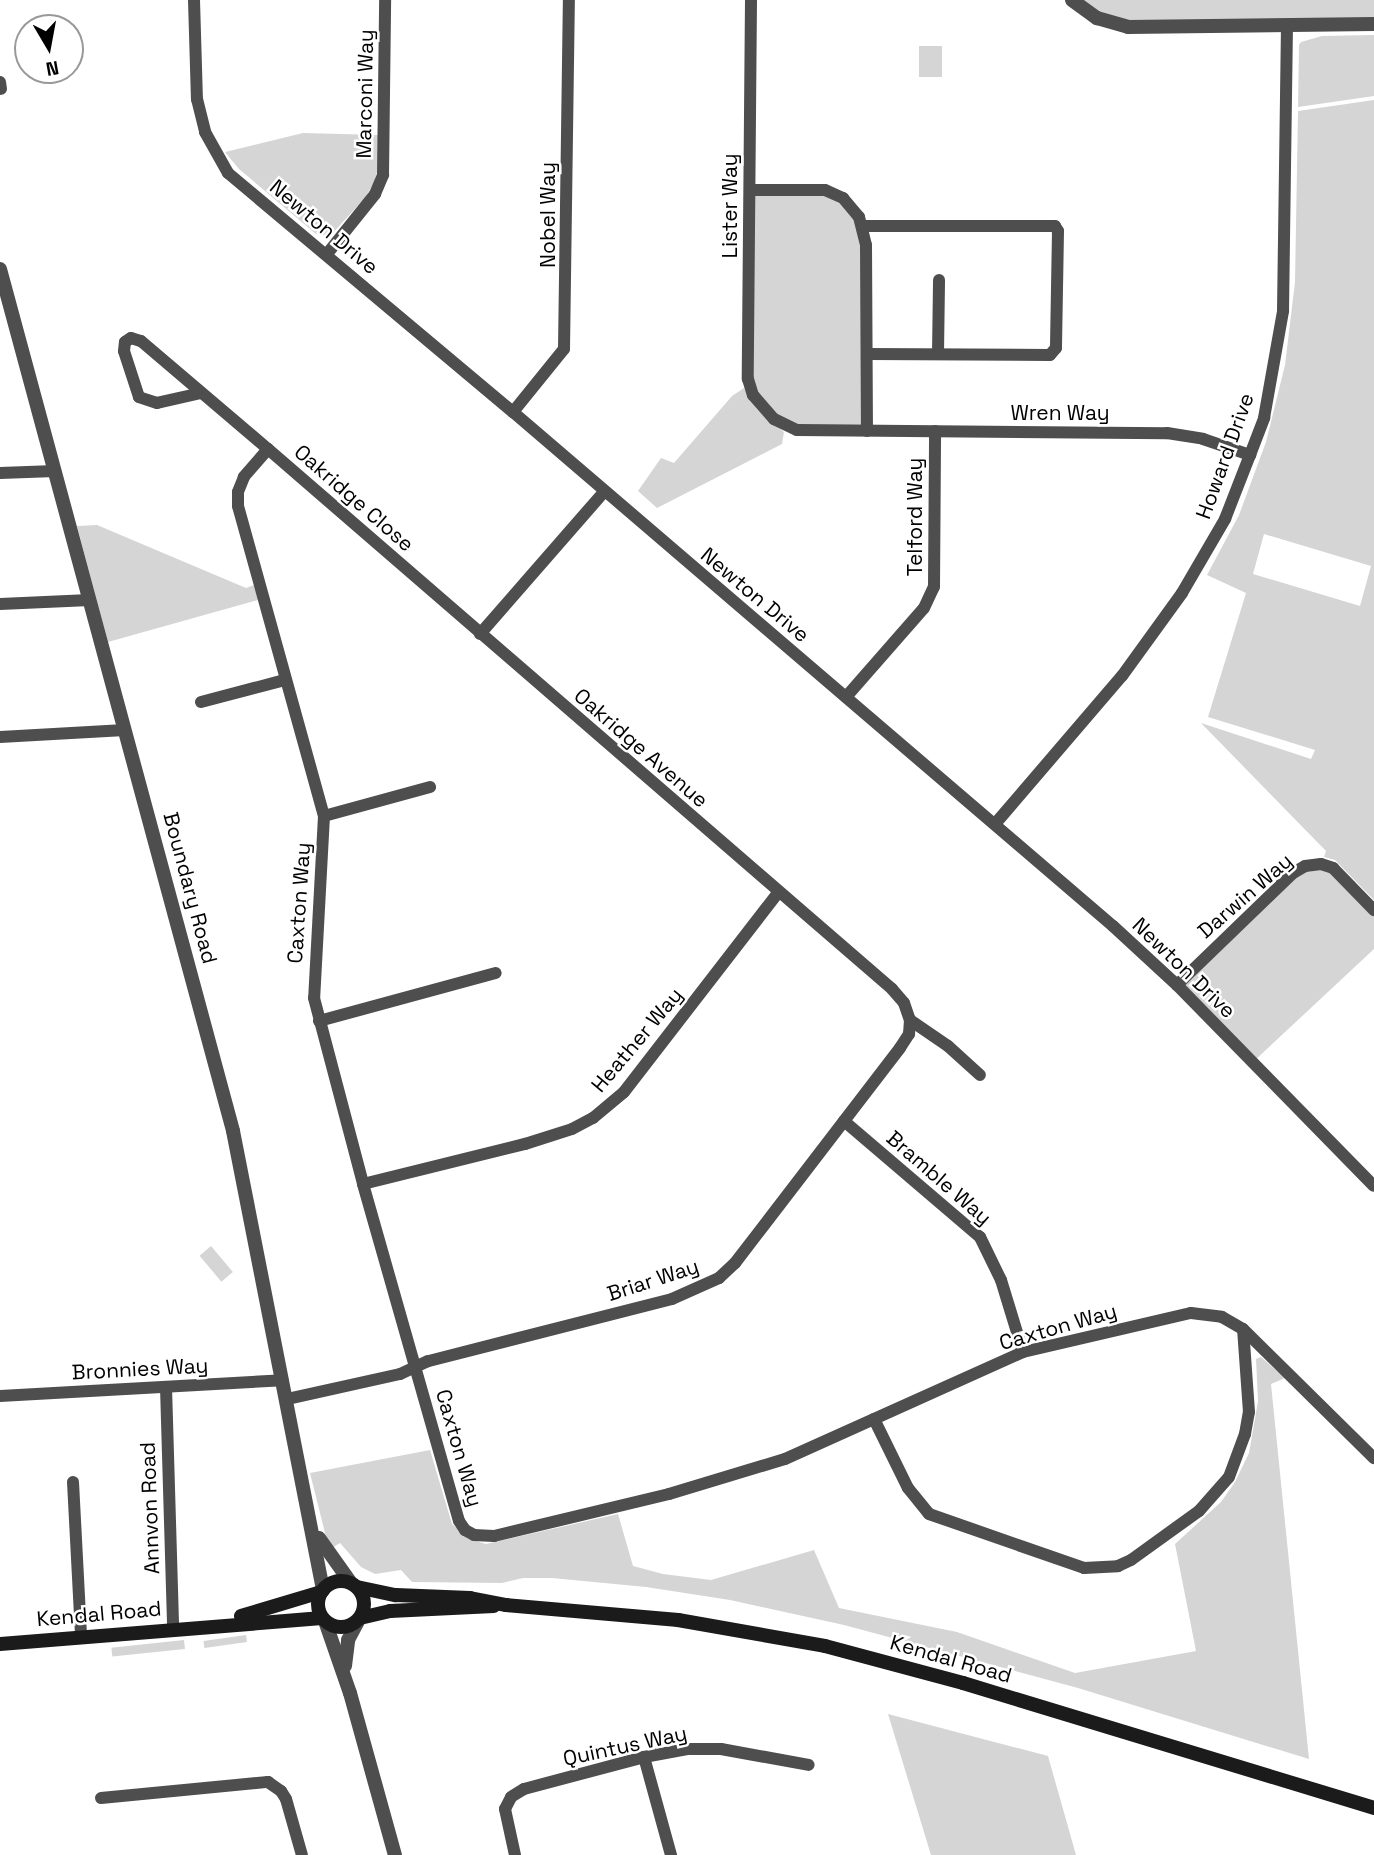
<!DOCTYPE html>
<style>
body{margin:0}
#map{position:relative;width:1374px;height:1855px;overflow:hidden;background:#fff;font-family:"Space Grotesk",sans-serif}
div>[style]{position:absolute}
.green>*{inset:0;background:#d5d5d5;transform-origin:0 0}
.minor>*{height:12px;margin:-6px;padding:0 6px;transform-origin:6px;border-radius:6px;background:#4e4e4e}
.tertiary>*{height:14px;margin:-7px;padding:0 7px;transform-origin:7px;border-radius:7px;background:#4e4e4e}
.secondary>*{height:14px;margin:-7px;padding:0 7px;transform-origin:7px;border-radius:7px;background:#1b1b1b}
.secondary>.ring{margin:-7px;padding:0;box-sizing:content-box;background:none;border:14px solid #1b1b1b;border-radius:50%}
span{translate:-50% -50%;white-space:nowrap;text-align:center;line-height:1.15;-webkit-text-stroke:5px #fff;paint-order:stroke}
.street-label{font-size:21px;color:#000}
.north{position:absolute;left:14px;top:14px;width:70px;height:70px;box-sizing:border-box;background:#fff;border:2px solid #999;border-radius:50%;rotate:170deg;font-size:19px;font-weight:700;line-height:28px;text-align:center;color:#000}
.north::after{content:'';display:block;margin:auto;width:24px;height:32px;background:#000;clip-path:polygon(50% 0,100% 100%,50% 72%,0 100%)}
</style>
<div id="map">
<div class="green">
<div style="clip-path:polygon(1072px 0,1374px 0,1374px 24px,1128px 27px)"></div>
<div style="clip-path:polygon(1374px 35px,1374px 96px,1298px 107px,1299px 45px,1301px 42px,1322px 36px)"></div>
<div style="left:919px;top:46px;width:23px;height:31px"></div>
<div style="clip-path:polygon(evenodd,1374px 100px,1374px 900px,1335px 860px,1324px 857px,1326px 851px,1201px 723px,1311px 759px,1315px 750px,1208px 717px,1246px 593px,1207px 575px,1239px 515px,1266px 442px,1285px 365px,1295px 282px,1298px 111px,1374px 100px,1264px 534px,1371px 566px,1360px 606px,1253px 574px,1264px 534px)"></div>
<div style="clip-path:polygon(303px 133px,378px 135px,378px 168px,374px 183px,364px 199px,330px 236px,316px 234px,239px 169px,225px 152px)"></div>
<div style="clip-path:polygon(750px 190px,825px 190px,859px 217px,867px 431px,797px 430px,753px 395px)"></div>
<div style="clip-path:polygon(744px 388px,757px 409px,784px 432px,782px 444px,657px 508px,638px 491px,661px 458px,674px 463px,732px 396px)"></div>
<div style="clip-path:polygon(97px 525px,246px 588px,254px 585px,258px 600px,108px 642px,77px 526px)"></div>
<div style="clip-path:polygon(1321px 864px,1374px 910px,1374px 949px,1253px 1062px,1177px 985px,1293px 873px)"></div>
<div style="left:211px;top:1246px;width:34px;height:15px;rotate:50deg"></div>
<div style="clip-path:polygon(1261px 1357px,1285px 1378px,1271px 1384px,1309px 1759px,1078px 1688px,844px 1625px,730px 1600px,646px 1587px,552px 1578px,523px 1578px,502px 1583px,412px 1582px,401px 1570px,375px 1574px,361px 1567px,340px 1543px,332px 1548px,327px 1541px,310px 1473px,430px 1450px,452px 1524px,470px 1539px,486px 1544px,618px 1514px,633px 1566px,663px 1574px,711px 1580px,814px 1550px,839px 1608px,957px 1632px,1075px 1673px,1196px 1651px,1175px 1544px,1221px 1502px,1235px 1482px,1249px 1453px,1258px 1401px,1256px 1359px)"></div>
<div style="left:246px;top:1635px;width:7px;height:43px;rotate:82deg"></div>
<div style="left:184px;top:1640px;width:9px;height:73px;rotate:84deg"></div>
<div style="clip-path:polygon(888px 1714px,1048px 1756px,1076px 1855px,931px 1855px)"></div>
</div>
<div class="minor">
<div style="left:194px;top:0;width:99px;rotate:88.3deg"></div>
<div style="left:197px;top:99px;width:34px;rotate:76deg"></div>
<div style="left:205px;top:132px;width:47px;rotate:60.7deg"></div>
<div style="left:228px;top:173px;width:372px;rotate:40deg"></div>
<div style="left:513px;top:412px;width:790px;rotate:40.59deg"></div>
<div style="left:1113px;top:926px;width:87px;rotate:42.7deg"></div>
<div style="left:1177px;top:985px;width:281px;rotate:45.6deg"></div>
<div style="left:751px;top:0;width:379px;rotate:90.5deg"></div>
<div style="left:748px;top:379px;width:17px;rotate:73deg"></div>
<div style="left:753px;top:395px;width:32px;rotate:49deg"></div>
<div style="left:774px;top:419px;width:25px;rotate:26deg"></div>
<div style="left:797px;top:430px;width:370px;rotate:0.5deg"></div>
<div style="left:1167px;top:433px;width:36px;rotate:9deg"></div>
<div style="left:1203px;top:439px;width:50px;rotate:18.8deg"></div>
<div style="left:0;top:82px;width:7px;rotate:82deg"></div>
<div style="left:750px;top:190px;width:75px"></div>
<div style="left:825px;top:190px;width:20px;rotate:24deg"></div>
<div style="left:843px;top:198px;width:25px;rotate:50deg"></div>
<div style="left:859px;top:217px;width:29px;rotate:76deg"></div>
<div style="left:866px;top:245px;width:186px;rotate:89.7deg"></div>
<div style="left:863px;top:226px;width:192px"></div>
<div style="left:1055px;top:226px;width:6px;rotate:59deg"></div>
<div style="left:1058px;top:231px;width:117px;rotate:91deg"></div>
<div style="left:1056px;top:348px;width:9px;rotate:131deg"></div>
<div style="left:1050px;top:355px;width:183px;rotate:-179.7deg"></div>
<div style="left:327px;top:254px;width:77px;rotate:-51.3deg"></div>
<div style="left:375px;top:194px;width:21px;rotate:-67deg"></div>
<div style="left:383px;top:175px;width:175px;rotate:-89.3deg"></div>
<div style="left:938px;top:354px;width:74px;rotate:-89.2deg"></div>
<div style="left:201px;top:393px;width:45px;rotate:167.2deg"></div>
<div style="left:157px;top:403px;width:19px;rotate:-162deg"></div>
<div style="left:139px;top:397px;width:48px;rotate:-108.1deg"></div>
<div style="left:124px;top:351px;width:9px;rotate:-84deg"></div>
<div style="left:125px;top:342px;width:7px;rotate:-34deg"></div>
<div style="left:131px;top:338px;width:10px;rotate:17deg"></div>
<div style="left:141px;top:341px;width:167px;rotate:40.4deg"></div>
<div style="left:268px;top:449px;width:825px;rotate:40.87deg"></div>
<div style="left:892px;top:989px;width:18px;rotate:49deg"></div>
<div style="left:904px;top:1003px;width:18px;rotate:71deg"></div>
<div style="left:910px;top:1020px;width:14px;rotate:94deg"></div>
<div style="left:909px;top:1034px;width:17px;rotate:123deg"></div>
<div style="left:900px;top:1048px;width:271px;rotate:127.5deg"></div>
<div style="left:735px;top:1263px;width:22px;rotate:137deg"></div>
<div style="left:719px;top:1278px;width:51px;rotate:155.9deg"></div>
<div style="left:672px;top:1299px;width:252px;rotate:165.7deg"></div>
<div style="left:428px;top:1361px;width:31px;rotate:155deg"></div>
<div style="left:400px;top:1374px;width:116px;rotate:167.5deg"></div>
<div style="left:513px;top:412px;width:81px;rotate:-51deg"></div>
<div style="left:564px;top:349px;width:349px;rotate:-89.2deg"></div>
<div style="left:268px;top:449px;width:37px;rotate:131deg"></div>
<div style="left:244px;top:477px;width:16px;rotate:112deg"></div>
<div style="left:238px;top:492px;width:14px;rotate:90deg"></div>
<div style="left:238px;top:506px;width:322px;rotate:74.5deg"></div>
<div style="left:324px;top:816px;width:182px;rotate:93.1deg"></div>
<div style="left:314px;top:998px;width:192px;rotate:75.2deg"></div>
<div style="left:363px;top:1184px;width:350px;rotate:74.1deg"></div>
<div style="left:459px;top:1521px;width:11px;rotate:56deg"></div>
<div style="left:465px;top:1530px;width:10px;rotate:29deg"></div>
<div style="left:474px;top:1535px;width:20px;rotate:3deg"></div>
<div style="left:494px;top:1536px;width:180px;rotate:-13.5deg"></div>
<div style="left:669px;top:1494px;width:121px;rotate:-16.8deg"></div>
<div style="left:785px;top:1459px;width:261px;rotate:-24.2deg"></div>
<div style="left:1023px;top:1352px;width:172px;rotate:-13.1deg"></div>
<div style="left:1191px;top:1313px;width:31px;rotate:7deg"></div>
<div style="left:1222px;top:1317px;width:24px;rotate:30deg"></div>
<div style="left:1243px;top:1329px;width:184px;rotate:44.6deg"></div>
<div style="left:0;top:473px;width:55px;rotate:-2.1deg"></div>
<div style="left:0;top:604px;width:90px;rotate:-2.5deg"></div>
<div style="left:480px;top:634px;width:189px;rotate:-48.9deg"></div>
<div style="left:846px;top:697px;width:118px;rotate:-48.8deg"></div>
<div style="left:924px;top:608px;width:23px;rotate:-65deg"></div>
<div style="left:934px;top:587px;width:156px;rotate:-89.6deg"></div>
<div style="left:201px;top:702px;width:87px;rotate:-14.7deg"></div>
<div style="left:0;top:737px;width:125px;rotate:-3.2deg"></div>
<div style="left:324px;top:816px;width:110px;rotate:-15.3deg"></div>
<div style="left:995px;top:824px;width:195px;rotate:-49.4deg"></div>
<div style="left:1122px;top:676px;width:102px;rotate:-54.1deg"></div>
<div style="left:1182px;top:593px;width:86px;rotate:-59.8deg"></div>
<div style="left:1225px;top:519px;width:69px;rotate:-68.7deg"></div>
<div style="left:1250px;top:455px;width:40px;rotate:-69deg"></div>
<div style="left:1264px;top:418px;width:109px;rotate:-79.9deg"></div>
<div style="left:1283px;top:311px;width:284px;rotate:-89.2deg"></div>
<div style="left:1177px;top:985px;width:161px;rotate:-44deg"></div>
<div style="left:1293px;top:873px;width:14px;rotate:-30deg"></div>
<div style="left:1305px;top:866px;width:16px;rotate:-7deg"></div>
<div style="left:1321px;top:864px;width:13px;rotate:18deg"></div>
<div style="left:1333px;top:868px;width:59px;rotate:45.7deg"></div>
<div style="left:910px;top:1020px;width:46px;rotate:34.4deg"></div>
<div style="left:948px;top:1046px;width:43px;rotate:42.2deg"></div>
<div style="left:319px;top:1021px;width:183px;rotate:-15.2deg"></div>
<div style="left:844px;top:1121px;width:179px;rotate:40.5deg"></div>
<div style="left:980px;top:1237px;width:48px;rotate:64deg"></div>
<div style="left:1001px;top:1280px;width:75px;rotate:73deg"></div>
<div style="left:363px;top:1184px;width:167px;rotate:-13.9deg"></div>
<div style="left:525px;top:1144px;width:49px;rotate:-17.7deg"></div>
<div style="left:572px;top:1129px;width:24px;rotate:-28deg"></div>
<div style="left:593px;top:1118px;width:40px;rotate:-40deg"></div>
<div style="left:624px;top:1092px;width:252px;rotate:-52.3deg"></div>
<div style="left:166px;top:1387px;width:242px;rotate:88.3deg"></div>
<div style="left:0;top:1396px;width:283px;rotate:-3.2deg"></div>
<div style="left:874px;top:1419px;width:77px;rotate:63.8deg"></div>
<div style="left:908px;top:1488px;width:33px;rotate:51deg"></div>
<div style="left:929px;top:1514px;width:164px;rotate:19.2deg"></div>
<div style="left:1084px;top:1568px;width:34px;rotate:-3deg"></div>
<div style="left:1118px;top:1566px;width:14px;rotate:-25deg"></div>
<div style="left:1131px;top:1560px;width:84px;rotate:-35.8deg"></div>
<div style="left:1199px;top:1511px;width:45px;rotate:-48.6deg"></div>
<div style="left:1229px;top:1477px;width:46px;rotate:-69.6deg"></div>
<div style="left:1245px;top:1434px;width:22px;rotate:-80deg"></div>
<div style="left:1249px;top:1412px;width:83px;rotate:-94.1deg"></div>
<div style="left:73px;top:1482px;width:155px;rotate:87deg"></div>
<div style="left:644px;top:1757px;width:102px;rotate:74.6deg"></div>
<div style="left:101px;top:1798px;width:168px;rotate:-5.5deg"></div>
<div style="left:268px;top:1782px;width:16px;rotate:35deg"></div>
<div style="left:281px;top:1791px;width:9px;rotate:58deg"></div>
<div style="left:286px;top:1799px;width:58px;rotate:74.1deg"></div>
<div style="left:515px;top:1855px;width:47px;rotate:-102.3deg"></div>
<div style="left:505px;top:1809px;width:13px;rotate:-63deg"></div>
<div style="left:511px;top:1797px;width:15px;rotate:-32deg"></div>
<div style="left:524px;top:1789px;width:124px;rotate:-14.9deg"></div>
<div style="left:644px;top:1757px;width:44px;rotate:-10.5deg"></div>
<div style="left:687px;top:1749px;width:34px"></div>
<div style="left:721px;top:1749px;width:89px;rotate:10.3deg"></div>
</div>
<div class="tertiary">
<div style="left:1072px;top:0;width:31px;rotate:36deg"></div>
<div style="left:1097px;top:18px;width:32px;rotate:16deg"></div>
<div style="left:1128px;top:27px;width:246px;rotate:-0.7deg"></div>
<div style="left:0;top:269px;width:893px;rotate:74.87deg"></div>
<div style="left:233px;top:1131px;width:468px;rotate:78.9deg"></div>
<div style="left:319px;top:1538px;width:55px;rotate:54.6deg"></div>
<div style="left:325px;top:1621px;width:76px;rotate:70.9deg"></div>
<div style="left:350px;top:1693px;width:168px;rotate:74.5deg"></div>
<div style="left:345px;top:1666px;width:26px;rotate:-83deg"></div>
<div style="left:348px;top:1640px;width:21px;rotate:-62deg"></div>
</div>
<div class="secondary">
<div class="ring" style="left:318px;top:1581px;width:32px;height:32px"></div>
<div style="left:357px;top:1587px;width:40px;rotate:12deg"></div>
<div style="left:396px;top:1595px;width:74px;rotate:2.3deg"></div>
<div style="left:470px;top:1598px;width:37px;rotate:11deg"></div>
<div style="left:506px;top:1605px;width:173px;rotate:5deg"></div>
<div style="left:678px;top:1620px;width:149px;rotate:10deg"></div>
<div style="left:825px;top:1646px;width:143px;rotate:15deg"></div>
<div style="left:963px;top:1683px;width:430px;rotate:16.9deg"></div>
<div style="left:241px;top:1616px;width:84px;rotate:-16.7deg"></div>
<div style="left:360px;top:1618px;width:31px;rotate:-13deg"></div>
<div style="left:390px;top:1611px;width:104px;rotate:-2.8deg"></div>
<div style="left:0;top:1644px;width:323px;rotate:-4.6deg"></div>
</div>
<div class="street-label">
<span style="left:365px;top:94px;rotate:-89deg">Marconi Way</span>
<span style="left:730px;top:206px;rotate:-90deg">Lister Way</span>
<span style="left:548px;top:215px;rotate:-90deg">Nobel Way</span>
<span style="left:324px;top:227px;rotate:40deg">Newton Drive</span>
<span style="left:1060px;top:413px">Wren Way</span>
<span style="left:1225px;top:456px;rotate:-70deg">Howard Drive</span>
<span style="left:354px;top:498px;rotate:41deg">Oakridge Close</span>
<span style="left:915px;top:517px;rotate:-90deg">Telford Way</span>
<span style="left:755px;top:595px;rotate:40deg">Newton Drive</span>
<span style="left:641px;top:748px;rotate:41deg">Oakridge Avenue</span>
<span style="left:190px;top:888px;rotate:75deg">Boundary Road</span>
<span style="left:1245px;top:896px;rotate:-41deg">Darwin Way</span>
<span style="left:299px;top:903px;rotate:-86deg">Caxton Way</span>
<span style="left:1184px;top:968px;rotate:44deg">Newton Drive</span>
<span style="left:637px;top:1040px;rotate:-50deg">Heather Way</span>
<span style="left:939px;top:1178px;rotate:41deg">Bramble Way</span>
<span style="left:653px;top:1280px;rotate:-18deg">Briar Way</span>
<span style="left:1058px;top:1327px;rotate:-16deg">Caxton Way</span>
<span style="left:140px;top:1369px;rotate:-3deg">Bronnies Way</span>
<span style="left:459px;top:1448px;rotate:74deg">Caxton Way</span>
<span style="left:150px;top:1508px;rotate:-92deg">Annvon Road</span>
<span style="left:99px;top:1614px;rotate:-5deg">Kendal Road</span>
<span style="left:951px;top:1659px;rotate:16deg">Kendal Road</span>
<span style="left:625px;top:1746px;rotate:-12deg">Quintus Way</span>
</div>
<div class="north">N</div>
</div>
